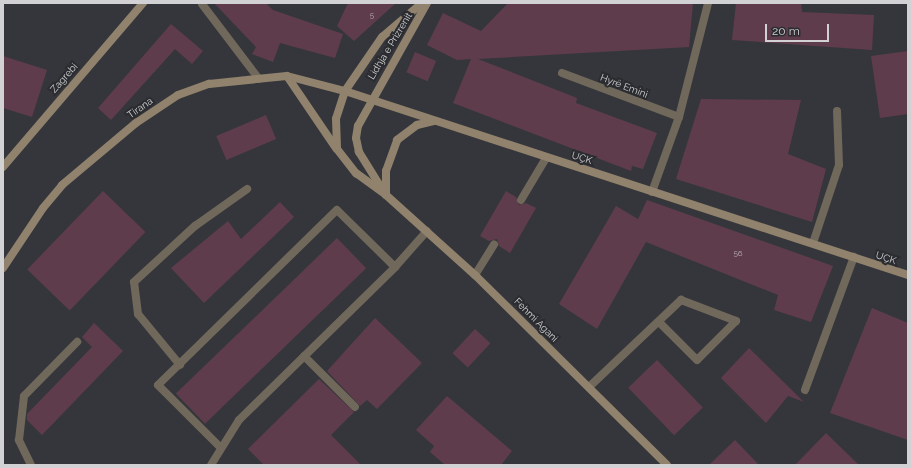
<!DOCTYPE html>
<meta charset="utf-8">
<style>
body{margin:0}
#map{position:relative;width:911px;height:468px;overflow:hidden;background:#35363b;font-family:Raleway,sans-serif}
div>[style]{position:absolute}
.building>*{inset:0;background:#5e3c4c;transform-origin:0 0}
.lane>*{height:8px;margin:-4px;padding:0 4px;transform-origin:4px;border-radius:4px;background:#70685a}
.street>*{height:8px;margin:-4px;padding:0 4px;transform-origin:4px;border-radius:4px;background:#70685a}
.secondary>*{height:8px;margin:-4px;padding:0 4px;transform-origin:4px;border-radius:4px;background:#90826c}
span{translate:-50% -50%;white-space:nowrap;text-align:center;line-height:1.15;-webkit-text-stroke:4px #2b2c30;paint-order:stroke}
.number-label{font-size:8px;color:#b5acb3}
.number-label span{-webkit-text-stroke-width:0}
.street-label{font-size:10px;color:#d2d2d5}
.frame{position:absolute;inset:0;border:4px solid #d2d2d5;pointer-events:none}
.scale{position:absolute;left:765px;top:24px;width:64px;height:18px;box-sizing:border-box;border:2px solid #d2d2d5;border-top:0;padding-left:5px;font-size:12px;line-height:14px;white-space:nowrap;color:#d2d2d5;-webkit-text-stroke:3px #2b2c30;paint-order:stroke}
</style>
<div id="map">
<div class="building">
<div style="clip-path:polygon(214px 3px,266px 3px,273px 10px,343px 34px,335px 58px,280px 43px,273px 62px,252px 54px,256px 47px)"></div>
<div style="clip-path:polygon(348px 3px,396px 3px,354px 41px,337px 26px)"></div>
<div style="clip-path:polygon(508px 3px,693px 3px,689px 47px,478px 59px,577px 98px,576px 103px,657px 133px,643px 169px,632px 166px,631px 171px,453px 103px,471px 59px,457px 60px,427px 45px,443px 13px,481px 31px)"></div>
<div style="clip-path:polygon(736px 3px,801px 3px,802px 12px,874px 15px,872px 50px,732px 40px)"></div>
<div style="clip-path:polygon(171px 24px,203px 51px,192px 64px,175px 49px,111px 120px,98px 108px)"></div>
<div style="clip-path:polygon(908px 51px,908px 114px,880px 118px,871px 56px)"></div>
<div style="left:415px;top:52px;width:23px;height:22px;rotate:23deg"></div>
<div style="clip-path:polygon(3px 56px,47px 70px,32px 117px,3px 108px)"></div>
<div style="clip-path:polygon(701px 99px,801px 100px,788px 154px,826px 169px,812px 222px,676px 179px)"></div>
<div style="left:266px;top:115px;width:26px;height:54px;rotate:67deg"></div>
<div style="left:103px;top:191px;width:59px;height:109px;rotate:44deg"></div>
<div style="clip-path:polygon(506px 191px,516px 197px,519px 205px,526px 203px,536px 208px,510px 253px,499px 246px,497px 239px,489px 241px,480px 236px)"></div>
<div style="clip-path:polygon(647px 200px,833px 266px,811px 322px,774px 310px,778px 295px,646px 242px,597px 329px,559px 304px,616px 206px,638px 219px)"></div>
<div style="clip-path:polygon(280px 202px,294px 217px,204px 303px,171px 268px,228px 221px,241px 239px)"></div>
<div style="left:337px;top:238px;width:42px;height:224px;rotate:46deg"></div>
<div style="clip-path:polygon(872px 308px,908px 323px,908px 440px,830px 413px)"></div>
<div style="clip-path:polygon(375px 318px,422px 363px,377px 409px,367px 400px,360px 406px,327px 371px)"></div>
<div style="clip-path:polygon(94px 323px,123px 351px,42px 435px,27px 420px,27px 414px,92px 347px,82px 337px)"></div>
<div style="left:475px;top:329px;width:21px;height:33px;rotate:43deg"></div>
<div style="clip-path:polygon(749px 348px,804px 402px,788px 396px,766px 423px,721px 378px)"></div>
<div style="left:657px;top:360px;width:66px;height:40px;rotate:46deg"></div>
<div style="clip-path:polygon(319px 379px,354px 412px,331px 435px,361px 465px,264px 465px,248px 449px)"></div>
<div style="clip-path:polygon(447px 396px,512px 451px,501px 465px,445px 465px,430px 452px,434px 446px,416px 430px)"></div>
<div style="clip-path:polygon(826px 433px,859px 465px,795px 465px)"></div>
<div style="clip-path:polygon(735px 440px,759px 465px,709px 465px)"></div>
</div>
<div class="lane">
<div style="left:202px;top:4px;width:94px;rotate:52.8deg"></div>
<div style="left:562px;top:73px;width:125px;rotate:20.6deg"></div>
<div style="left:521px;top:200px;width:49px;rotate:-59.2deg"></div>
<div style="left:813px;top:243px;width:82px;rotate:-71.6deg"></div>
<div style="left:839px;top:165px;width:54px;rotate:-92.1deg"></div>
<div style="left:475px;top:275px;width:36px;rotate:-58deg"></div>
<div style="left:304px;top:356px;width:72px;rotate:45deg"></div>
<div style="left:589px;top:387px;width:127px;rotate:-43.4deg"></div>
<div style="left:681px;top:300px;width:59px;rotate:20.9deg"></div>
<div style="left:736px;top:321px;width:55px;rotate:135deg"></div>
<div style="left:697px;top:360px;width:54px;rotate:-135deg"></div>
<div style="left:805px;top:390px;width:142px;rotate:-69.8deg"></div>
<div style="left:221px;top:448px;width:89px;rotate:-135deg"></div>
<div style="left:158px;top:385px;width:250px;rotate:-44.4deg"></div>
<div style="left:337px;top:210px;width:81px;rotate:44.5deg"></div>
<div style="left:31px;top:465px;width:28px;rotate:-116deg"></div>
<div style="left:19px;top:440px;width:44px;rotate:-83.5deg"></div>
<div style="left:24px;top:396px;width:76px;rotate:-45.5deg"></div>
<div style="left:211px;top:465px;width:53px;rotate:-58.1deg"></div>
<div style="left:239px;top:420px;width:219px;rotate:-44.4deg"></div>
<div style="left:395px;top:267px;width:48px;rotate:-48.4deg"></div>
</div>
<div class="street">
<div style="left:652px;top:192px;width:80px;rotate:-70.2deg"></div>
<div style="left:679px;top:117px;width:118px;rotate:-75.7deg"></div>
<div style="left:180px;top:365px;width:66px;rotate:-129.5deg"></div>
<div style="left:138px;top:314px;width:32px;rotate:-97deg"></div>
<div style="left:134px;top:282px;width:83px;rotate:-42.6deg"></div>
<div style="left:195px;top:226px;width:64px;rotate:-35.4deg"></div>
</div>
<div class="secondary">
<div style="left:422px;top:3px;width:52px;rotate:139.6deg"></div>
<div style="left:382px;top:37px;width:65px;rotate:124.4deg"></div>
<div style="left:345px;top:91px;width:29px;rotate:108deg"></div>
<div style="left:336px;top:119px;width:30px;rotate:88deg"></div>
<div style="left:337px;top:149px;width:31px;rotate:52deg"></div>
<div style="left:356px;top:173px;width:37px;rotate:36deg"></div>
<div style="left:386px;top:195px;width:120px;rotate:42deg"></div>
<div style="left:475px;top:275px;width:270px;rotate:44.7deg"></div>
<div style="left:287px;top:76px;width:87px;rotate:55.8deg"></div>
<div style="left:3px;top:167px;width:216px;rotate:-49.5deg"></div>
<div style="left:382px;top:189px;width:44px;rotate:-121.9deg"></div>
<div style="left:359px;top:152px;width:14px;rotate:-102deg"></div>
<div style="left:356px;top:138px;width:12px;rotate:-81deg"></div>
<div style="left:358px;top:126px;width:141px;rotate:-60.7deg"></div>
<div style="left:386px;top:195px;width:24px;rotate:-90deg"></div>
<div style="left:386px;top:171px;width:33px;rotate:-70deg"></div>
<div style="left:397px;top:140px;width:25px;rotate:-37deg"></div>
<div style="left:417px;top:125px;width:17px;rotate:-13deg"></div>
<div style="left:3px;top:268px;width:72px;rotate:-56.3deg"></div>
<div style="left:43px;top:208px;width:30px;rotate:-50deg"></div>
<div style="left:62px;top:185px;width:97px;rotate:-40deg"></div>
<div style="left:136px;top:123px;width:50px;rotate:-33.7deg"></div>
<div style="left:178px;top:95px;width:33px;rotate:-20deg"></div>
<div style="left:209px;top:84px;width:78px;rotate:-5.9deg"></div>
<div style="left:287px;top:76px;width:60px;rotate:14.5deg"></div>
<div style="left:345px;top:91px;width:592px;rotate:18.1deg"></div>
</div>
<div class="number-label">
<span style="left:372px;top:16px">5</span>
<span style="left:738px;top:254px">56</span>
</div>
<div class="street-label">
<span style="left:390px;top:46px;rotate:-59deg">Lidhja e Prizrenit</span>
<span style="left:64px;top:78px;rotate:-49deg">Zagrebi</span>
<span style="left:624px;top:86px;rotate:21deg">Hyrë Emini</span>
<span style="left:140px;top:108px;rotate:-35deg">Tirana</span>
<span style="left:582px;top:158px;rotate:17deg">UÇK</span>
<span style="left:886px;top:258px;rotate:18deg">UÇK</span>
<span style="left:536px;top:320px;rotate:45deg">Fehmi Agani</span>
</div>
<div class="frame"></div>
<div class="scale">20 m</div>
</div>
